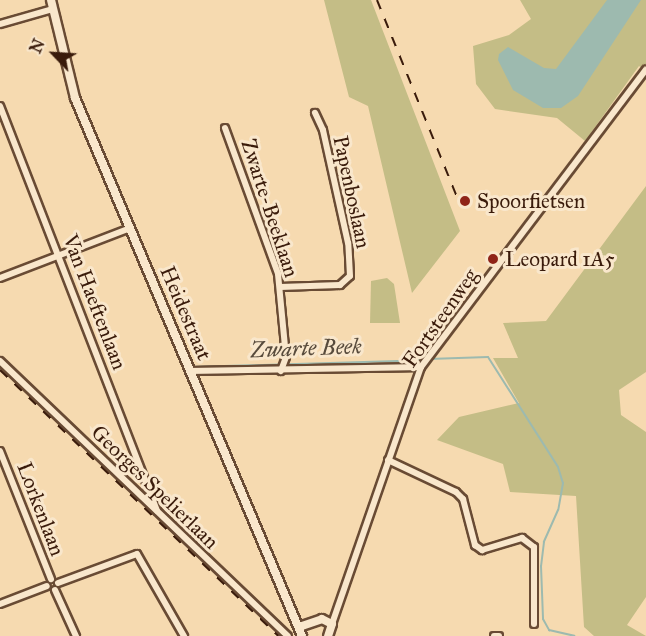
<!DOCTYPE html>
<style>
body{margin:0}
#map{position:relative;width:646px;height:636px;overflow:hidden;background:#f6dab0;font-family:"IM FELL Great Primer",serif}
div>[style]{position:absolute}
.green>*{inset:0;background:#c4bd86}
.water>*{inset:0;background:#9dbaaf}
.stream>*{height:2px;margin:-1px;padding:0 1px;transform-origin:1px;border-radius:1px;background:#9dbaaf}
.roads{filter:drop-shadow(2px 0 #694b34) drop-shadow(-2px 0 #694b34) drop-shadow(0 2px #694b34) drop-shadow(0 -2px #694b34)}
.minor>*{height:6px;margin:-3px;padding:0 3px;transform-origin:3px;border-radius:3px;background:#f9e7cc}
.tertiary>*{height:8px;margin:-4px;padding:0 4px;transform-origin:4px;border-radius:4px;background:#f9e7cc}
.rail>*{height:2px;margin-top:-1px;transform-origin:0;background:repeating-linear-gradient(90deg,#3a1b0b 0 10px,transparent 0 20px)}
.dots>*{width:16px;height:16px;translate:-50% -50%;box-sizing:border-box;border:3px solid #f9e7cc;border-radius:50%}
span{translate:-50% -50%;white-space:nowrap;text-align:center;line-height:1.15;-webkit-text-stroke:6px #f9e7cc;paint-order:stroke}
.street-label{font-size:21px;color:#3a1b0b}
.poi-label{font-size:21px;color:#3a1b0b}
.left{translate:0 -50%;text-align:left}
.water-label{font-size:22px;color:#584b3c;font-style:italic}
.north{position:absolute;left:24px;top:24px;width:60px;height:60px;-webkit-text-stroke:4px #f9e7cc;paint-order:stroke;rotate:295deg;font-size:16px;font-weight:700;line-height:24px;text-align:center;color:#3a1b0b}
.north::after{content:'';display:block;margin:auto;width:21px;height:27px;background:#3a1b0b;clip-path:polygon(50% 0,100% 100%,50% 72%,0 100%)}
</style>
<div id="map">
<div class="green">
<div style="clip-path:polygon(324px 0,371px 0,460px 231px,412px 293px,368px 106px,349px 97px)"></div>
<div style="clip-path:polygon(520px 0,646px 0,646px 71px,639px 66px,585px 141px,557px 118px,495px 109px,476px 84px,473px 46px,509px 35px,531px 19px)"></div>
<div style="clip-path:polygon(646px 186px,646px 372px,619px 390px,621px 415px,646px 432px,646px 597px,627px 625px,646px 636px,594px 636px,584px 627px,576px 496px,510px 492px,503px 464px,437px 440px,459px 417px,519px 403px,493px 358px,518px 358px,503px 323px,546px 321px)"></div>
<div style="clip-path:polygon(387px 278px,394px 284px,400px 323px,370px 323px,371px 281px)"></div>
</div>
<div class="water">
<div style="clip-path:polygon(607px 0,641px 0,578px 96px,561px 108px,543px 108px,513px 90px,498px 60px,499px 54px,508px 47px,544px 68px,556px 69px)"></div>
</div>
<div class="stream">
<div style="left:55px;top:0;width:9px;rotate:77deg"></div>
<div style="left:429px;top:359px;width:59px;rotate:-1.9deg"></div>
<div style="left:488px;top:357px;width:130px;rotate:57.5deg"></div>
<div style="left:558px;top:467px;width:17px;rotate:73deg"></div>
<div style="left:563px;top:483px;width:27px;rotate:100deg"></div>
<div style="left:558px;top:510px;width:35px;rotate:114deg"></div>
<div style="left:544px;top:542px;width:24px;rotate:97deg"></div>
<div style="left:541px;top:566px;width:53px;rotate:87.8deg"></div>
<div style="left:543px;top:619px;width:13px;rotate:61deg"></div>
<div style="left:549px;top:630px;width:26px;rotate:13deg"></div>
<div style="left:192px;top:367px;width:231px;rotate:-1.7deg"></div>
</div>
<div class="roads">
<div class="minor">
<div style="left:0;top:24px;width:55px;rotate:-15.8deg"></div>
<div style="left:0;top:106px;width:434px;rotate:68.8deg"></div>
<div style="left:225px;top:128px;width:155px;rotate:70deg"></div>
<div style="left:278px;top:274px;width:83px;rotate:84.5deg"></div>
<div style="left:286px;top:357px;width:15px;rotate:110deg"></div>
<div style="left:0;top:278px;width:139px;rotate:-21deg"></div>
<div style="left:280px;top:287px;width:60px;rotate:-1.9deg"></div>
<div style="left:340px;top:285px;width:13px;rotate:-42deg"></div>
<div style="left:350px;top:276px;width:33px;rotate:-93deg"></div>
<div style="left:348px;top:243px;width:116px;rotate:-102.5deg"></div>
<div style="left:323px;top:130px;width:19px;rotate:-115deg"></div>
<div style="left:0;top:361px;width:398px;rotate:43.7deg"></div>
<div style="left:192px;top:371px;width:229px;rotate:-1deg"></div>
<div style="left:0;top:451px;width:138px;rotate:68.3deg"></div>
<div style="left:388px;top:460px;width:75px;rotate:25.2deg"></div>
<div style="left:456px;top:492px;width:10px;rotate:45deg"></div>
<div style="left:463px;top:499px;width:48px;rotate:75.4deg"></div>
<div style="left:475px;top:545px;width:9px;rotate:36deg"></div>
<div style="left:482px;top:550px;width:42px;rotate:-16.7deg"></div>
<div style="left:522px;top:538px;width:15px;rotate:37deg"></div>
<div style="left:534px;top:547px;width:77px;rotate:90deg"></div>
<div style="left:58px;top:583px;width:84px;rotate:-20.2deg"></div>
<div style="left:137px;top:554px;width:95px;rotate:60.2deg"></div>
<div style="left:55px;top:590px;width:51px;rotate:65.5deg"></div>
<div style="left:0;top:604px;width:50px;rotate:-21deg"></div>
<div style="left:332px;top:624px;width:272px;rotate:-70.9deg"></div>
<div style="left:421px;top:367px;width:373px;rotate:-52.9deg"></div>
<div style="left:494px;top:636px;width:5px"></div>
</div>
<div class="tertiary">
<div style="left:51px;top:0;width:101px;rotate:76.2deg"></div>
<div style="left:75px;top:98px;width:584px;rotate:67.12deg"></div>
<div style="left:299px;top:627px;width:24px;rotate:-19deg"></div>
<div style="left:322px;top:619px;width:11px;rotate:27deg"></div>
<div style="left:332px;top:624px;width:13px;rotate:108deg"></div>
</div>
</div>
<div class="rail">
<div style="left:377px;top:0;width:213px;rotate:67.9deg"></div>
<div style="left:0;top:370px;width:385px;rotate:43.7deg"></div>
</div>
<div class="dots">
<div style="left:465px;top:201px;background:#8f2418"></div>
<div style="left:493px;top:259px;background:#8f2418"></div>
</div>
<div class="street-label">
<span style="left:352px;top:192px;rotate:78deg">Papenboslaan</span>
<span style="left:270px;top:208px;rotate:72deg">Zwarte-Beeklaan</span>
<span style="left:95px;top:302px;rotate:69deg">Van Haeftenlaan</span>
<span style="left:186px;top:313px;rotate:67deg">Heidestraat</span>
<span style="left:440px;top:318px;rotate:-55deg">Fortsteenweg</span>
<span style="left:155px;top:487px;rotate:44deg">Georges Spelierlaan</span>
<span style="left:41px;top:509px;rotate:69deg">Lorkenlaan</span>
</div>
<div class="poi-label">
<span class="left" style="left:477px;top:201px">Spoorfietsen</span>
<span class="left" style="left:505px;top:259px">Leopard 1A5</span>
</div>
<div class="water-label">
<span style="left:306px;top:348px;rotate:-2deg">Zwarte Beek</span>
</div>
<div class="north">N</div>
</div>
